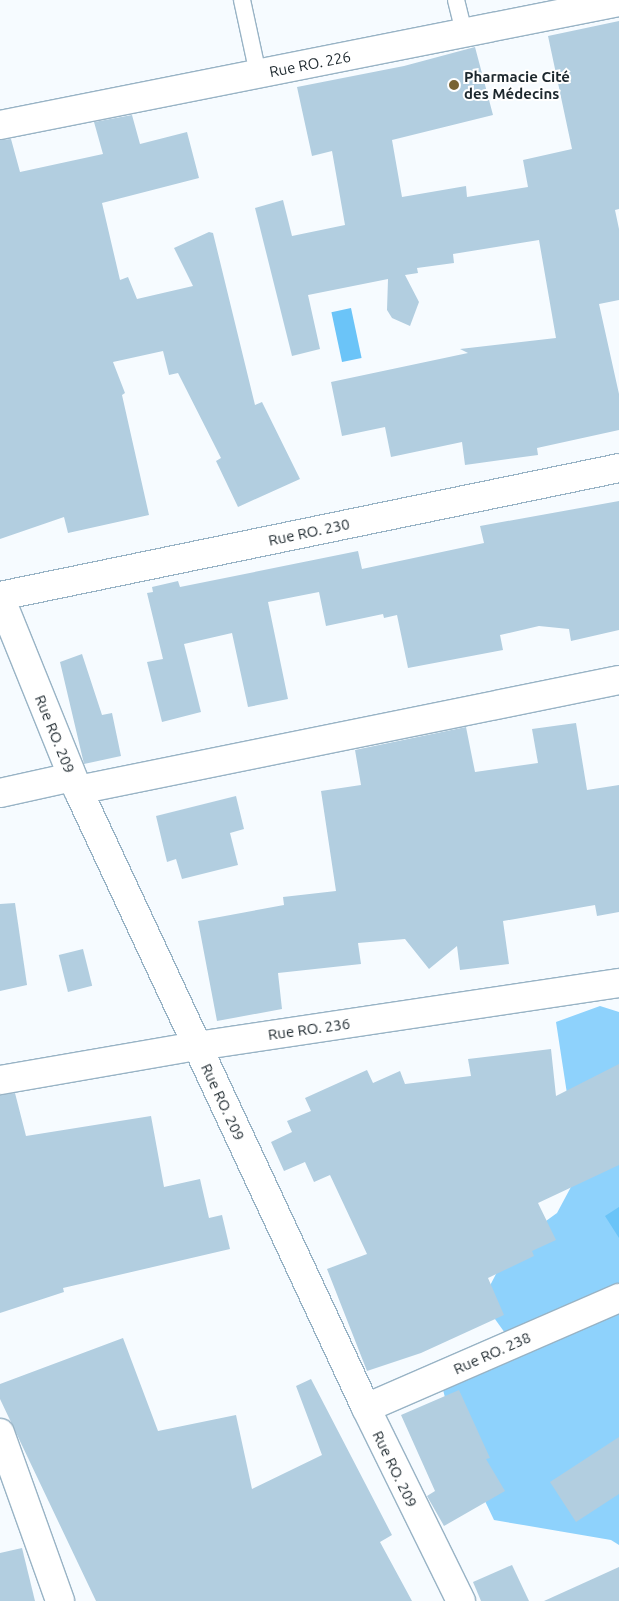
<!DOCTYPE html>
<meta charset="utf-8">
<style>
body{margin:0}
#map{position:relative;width:619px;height:1601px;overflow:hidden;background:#f6fbff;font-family:Ubuntu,sans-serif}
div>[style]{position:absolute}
.forest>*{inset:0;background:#8ed2fc}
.water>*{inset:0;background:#6bc4f8;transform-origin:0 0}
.building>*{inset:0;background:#b2cee0;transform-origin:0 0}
.roads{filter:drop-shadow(1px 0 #98b3c5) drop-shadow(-1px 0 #98b3c5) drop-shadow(0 1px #98b3c5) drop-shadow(0 -1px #98b3c5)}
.service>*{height:16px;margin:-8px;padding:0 8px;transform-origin:8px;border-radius:8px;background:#fff}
.minor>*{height:28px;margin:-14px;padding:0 14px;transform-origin:14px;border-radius:14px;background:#fff}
.tertiary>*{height:28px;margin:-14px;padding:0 14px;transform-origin:14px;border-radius:14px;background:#fff}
.dots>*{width:14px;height:14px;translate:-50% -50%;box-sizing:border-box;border:2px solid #fff;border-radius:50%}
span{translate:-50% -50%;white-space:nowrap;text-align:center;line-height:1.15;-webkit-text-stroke:4px #fff;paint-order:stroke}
.street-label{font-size:15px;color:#1d282e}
.poi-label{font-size:15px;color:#1d282e;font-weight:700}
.left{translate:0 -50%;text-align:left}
</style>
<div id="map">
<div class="forest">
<div style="clip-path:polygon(600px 1006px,619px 1012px,619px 1545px,611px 1540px,494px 1520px,456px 1440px,442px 1386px,505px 1333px,482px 1301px,510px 1247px,557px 1213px,579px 1172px,556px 1022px)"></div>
</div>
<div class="water">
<div style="left:351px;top:308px;width:51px;height:20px;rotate:78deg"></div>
<div style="clip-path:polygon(619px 1207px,619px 1238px,605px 1216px)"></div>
</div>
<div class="building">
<div style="clip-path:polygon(619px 21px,619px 209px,615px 210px,619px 229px,619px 300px,599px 304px,619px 394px,619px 430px,537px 448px,538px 455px,465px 465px,462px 442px,391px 457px,385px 427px,342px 436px,331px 382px,468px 353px,460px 349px,556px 338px,539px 240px,453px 254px,454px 263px,417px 268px,418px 273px,405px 275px,419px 302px,410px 326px,392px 318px,387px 310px,388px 279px,308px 295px,320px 349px,292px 356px,255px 208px,283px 200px,292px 236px,345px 225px,332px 151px,312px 156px,297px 87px,404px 66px,475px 47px,493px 115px,392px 140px,402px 197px,466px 186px,467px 197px,528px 187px,523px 160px,572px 149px,548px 36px)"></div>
<div style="clip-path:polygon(132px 115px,140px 144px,187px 132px,199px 178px,102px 203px,120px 280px,128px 277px,137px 299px,193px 286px,174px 248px,209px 232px,213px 233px,255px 405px,262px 402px,300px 479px,238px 507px,216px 461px,221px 458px,178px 373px,169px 375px,163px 351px,113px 362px,125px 393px,122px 395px,149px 515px,68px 533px,64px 517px,0 539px,0 140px,11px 139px,20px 172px,103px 154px,94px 122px)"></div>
<div style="clip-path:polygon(619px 501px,619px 630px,571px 641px,569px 629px,539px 626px,500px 635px,503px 650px,408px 668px,397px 615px,384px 618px,383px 614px,326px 626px,319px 592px,268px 602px,288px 699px,248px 707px,232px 633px,184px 644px,201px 712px,162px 722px,147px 662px,163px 659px,147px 593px,153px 592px,152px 587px,178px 581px,180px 587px,358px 551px,362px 569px,484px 543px,480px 526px)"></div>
<div style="clip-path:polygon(82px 654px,102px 715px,112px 713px,121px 756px,84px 764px,60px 662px)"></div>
<div style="clip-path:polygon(576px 723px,587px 790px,619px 785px,619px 912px,597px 916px,595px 905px,503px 921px,509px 964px,460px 970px,457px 946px,429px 969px,405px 939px,358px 943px,361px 964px,278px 973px,282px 1009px,217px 1021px,198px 921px,284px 905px,283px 897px,336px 891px,321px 791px,361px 785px,355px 750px,466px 727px,475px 772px,538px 763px,532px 729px)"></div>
<div style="clip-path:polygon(236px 796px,244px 829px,230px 833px,238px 865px,182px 879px,176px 859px,167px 862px,156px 816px)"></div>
<div style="clip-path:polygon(15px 903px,27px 985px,0 991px,0 904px)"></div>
<div style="left:83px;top:949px;width:38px;height:25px;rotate:76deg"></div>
<div style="clip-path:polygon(551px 1049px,556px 1096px,619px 1064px,619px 1165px,538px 1203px,556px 1240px,532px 1251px,534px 1256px,488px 1278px,504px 1315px,421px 1353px,367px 1371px,327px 1269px,367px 1254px,330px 1175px,314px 1182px,305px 1162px,284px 1171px,271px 1142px,292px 1132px,287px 1121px,311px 1111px,305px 1098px,367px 1070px,373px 1083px,400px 1071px,405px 1084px,471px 1076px,468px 1059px)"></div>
<div style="clip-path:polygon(15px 1093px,26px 1136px,151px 1116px,164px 1187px,200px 1179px,209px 1218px,222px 1215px,230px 1249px,63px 1288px,64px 1292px,0 1313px,0 1095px)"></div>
<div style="clip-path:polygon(123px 1338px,158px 1431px,236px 1415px,252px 1489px,322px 1455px,296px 1386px,311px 1379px,392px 1535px,380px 1542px,412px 1601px,96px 1601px,0 1399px,0 1384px)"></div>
<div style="clip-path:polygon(459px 1390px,490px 1458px,486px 1459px,505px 1491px,444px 1526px,427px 1496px,435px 1491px,401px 1415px)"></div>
<div style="clip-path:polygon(619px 1437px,619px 1494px,576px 1522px,550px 1482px)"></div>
<div style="clip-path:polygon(22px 1548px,35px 1601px,0 1601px,0 1553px)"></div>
<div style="clip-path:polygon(512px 1565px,529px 1601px,481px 1601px,473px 1582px)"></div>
<div style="clip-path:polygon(619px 1567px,619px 1601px,544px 1601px)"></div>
</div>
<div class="roads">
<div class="service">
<div style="left:242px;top:0;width:76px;rotate:77.8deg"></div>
<div style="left:456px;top:0;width:34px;rotate:76deg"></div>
</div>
<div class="minor">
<div style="left:0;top:596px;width:632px;rotate:-11.68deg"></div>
<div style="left:0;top:597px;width:208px;rotate:68deg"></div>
<div style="left:78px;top:790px;width:682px;rotate:65.01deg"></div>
<div style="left:366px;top:1408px;width:215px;rotate:63.8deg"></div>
<div style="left:78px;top:790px;width:552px;rotate:-11.49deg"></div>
<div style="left:0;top:793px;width:74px;rotate:-12.5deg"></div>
<div style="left:366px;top:1408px;width:276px;rotate:-23.5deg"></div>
<div style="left:0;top:1433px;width:178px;rotate:70.3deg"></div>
</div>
<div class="tertiary">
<div style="left:0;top:125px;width:631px;rotate:-11.24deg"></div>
<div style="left:0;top:1080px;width:200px;rotate:-9.8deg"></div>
<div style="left:197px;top:1046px;width:427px;rotate:-8.5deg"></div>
</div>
</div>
<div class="dots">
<div style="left:454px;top:85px;background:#796433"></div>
</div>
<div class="street-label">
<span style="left:310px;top:64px;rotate:-11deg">Rue RO. 226</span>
<span style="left:309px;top:532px;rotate:-12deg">Rue RO. 230</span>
<span style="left:55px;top:734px;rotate:68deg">Rue RO. 209</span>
<span style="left:309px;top:1029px;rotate:-8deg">Rue RO. 236</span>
<span style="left:223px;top:1102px;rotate:65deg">Rue RO. 209</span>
<span style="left:492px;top:1353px;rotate:-24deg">Rue RO. 238</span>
<span style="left:395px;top:1469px;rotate:64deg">Rue RO. 209</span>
</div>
<div class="poi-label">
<span class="left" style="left:464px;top:85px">Pharmacie Cité<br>des Médecins</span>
</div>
</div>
